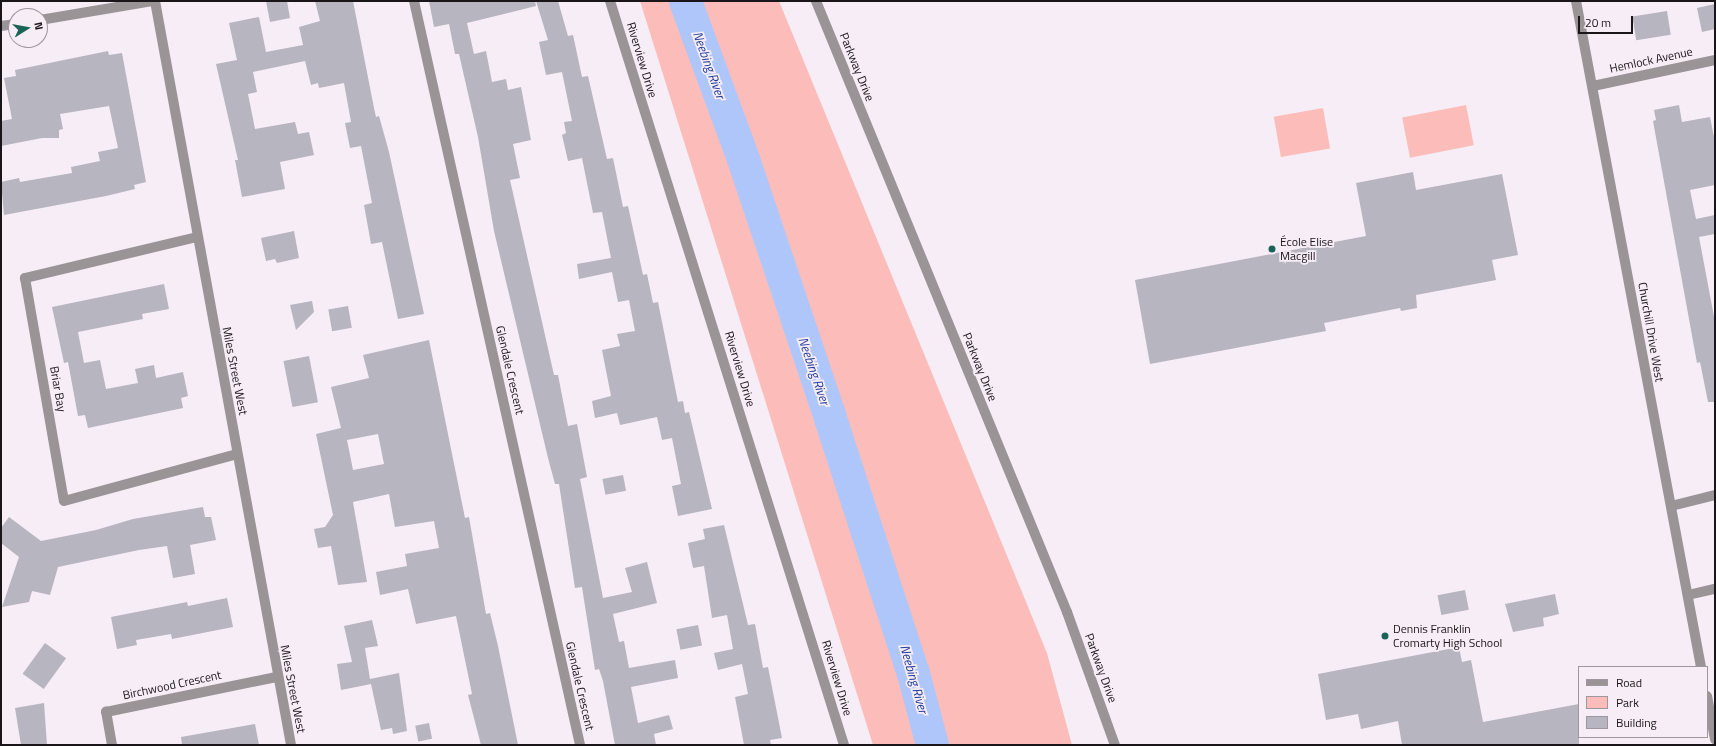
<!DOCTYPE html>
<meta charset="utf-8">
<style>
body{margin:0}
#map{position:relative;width:1716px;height:746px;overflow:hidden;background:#f6edf6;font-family:"Titillium Web",sans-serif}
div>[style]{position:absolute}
.green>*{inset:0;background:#fcbdba;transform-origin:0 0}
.river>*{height:33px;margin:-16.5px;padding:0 16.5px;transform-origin:16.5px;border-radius:16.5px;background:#afc6fa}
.building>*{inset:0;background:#b7b5c0;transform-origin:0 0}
.minor>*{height:10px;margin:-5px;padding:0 5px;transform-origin:5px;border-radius:5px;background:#9a9496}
.dots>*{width:11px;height:11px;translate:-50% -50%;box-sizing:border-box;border:2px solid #f6edf6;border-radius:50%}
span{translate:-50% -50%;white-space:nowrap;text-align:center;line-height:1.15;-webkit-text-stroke:3.5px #f6edf6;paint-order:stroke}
.street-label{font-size:12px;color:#191519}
.poi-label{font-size:12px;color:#191519}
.left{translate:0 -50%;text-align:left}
.water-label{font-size:13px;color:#1f3c9b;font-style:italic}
.frame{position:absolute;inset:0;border:2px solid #191519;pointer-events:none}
.legend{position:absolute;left:1578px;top:666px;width:130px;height:72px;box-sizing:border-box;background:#f6edf6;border:1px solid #9e979e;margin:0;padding:5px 7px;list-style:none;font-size:12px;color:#191519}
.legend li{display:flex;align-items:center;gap:8px;height:20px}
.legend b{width:20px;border:1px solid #9e979e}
.north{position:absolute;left:8px;top:8px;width:40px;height:40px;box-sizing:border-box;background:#f6edf6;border:1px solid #9e979e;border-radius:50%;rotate:79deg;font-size:11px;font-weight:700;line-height:16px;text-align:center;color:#191519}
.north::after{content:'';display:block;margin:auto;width:14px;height:18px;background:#1b6356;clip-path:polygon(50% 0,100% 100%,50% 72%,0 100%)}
.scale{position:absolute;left:1578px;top:16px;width:55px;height:18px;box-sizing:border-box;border:2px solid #191519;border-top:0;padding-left:5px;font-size:12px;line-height:14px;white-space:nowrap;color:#191519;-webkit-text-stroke:3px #f6edf6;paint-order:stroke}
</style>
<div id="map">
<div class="green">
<div style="clip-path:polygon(640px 1px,779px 1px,1047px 653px,1072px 745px,873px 745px)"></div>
<div style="left:1466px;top:105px;width:41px;height:65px;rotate:79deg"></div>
<div style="left:1323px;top:108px;width:41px;height:50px;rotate:80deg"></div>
</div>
<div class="river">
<div style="left:685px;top:1px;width:168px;rotate:69.8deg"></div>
<div style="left:743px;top:159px;width:273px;rotate:71.4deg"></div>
<div style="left:830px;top:418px;width:268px;rotate:72deg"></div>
<div style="left:913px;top:673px;width:74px;rotate:75.2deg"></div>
</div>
<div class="building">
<div style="clip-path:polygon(266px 1px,287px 1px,290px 18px,270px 22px)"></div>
<div style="clip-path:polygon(315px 1px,353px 1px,374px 108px,376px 117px,379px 116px,389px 152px,424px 314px,398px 319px,382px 242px,371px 244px,364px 205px,372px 203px,361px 146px,350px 148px,345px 123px,351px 122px,344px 83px,319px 88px,318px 83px,311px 85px,305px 61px,253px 72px,257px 92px,248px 94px,255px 129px,295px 122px,298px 134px,309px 132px,314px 155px,280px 162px,285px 189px,242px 197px,235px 160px,238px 160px,216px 64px,237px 60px,229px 23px,259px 17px,266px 52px,303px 45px,299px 27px,320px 21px)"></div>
<div style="clip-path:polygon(429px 1px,535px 1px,536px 6px,467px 23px,474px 54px,486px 51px,492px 82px,506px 79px,508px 90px,521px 87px,531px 140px,513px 144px,520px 178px,510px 180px,554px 375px,558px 375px,568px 426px,577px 424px,587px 477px,580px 479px,603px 598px,632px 592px,625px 568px,647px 562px,657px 603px,613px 614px,619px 642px,624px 641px,629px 668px,675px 660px,678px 678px,631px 687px,638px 723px,669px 715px,673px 729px,654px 734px,656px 745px,615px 745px,603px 681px,599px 669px,595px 670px,582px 587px,575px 588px,559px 484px,555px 484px,548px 458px,494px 231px,478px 137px,459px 54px,455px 54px,449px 24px,434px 27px)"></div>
<div style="clip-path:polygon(536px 1px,558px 1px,568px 36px,573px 35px,582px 77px,588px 76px,607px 159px,613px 158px,623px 207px,628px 206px,643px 275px,647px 274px,653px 303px,658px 302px,678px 402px,683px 401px,685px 413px,689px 412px,712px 509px,678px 516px,672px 486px,681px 484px,672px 438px,662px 440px,657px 417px,620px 425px,617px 413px,595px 418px,592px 401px,611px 396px,602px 350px,620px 346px,617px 334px,635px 331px,629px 300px,618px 302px,612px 272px,579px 279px,577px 264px,611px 258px,602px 212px,593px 213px,582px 158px,568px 161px,562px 135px,566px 133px,564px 122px,572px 121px,562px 72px,546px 75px,539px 42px,548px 40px)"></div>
<div style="clip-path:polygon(1715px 4px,1715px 29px,1702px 32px,1697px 8px)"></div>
<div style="left:1667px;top:11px;width:24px;height:35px;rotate:81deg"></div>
<div style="clip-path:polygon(108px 51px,109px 55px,122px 53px,146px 182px,134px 185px,135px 189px,106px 196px,4px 215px,1px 182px,19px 178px,20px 182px,72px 173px,71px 167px,100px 161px,98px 152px,118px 148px,109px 106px,60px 114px,63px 129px,59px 130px,59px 138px,42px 138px,1px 146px,1px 121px,12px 119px,4px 78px,16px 76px,15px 70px)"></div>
<div style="clip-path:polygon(1679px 105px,1682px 122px,1710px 117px,1715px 142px,1715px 185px,1690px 190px,1696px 219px,1715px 215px,1715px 234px,1699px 237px,1715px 322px,1715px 402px,1708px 402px,1700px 362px,1697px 363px,1653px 121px,1656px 120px,1654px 110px)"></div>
<div style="clip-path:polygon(1413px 172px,1416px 190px,1502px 174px,1518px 255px,1492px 260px,1496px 280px,1416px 295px,1417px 308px,1401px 311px,1400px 308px,1324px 323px,1326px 331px,1150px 364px,1135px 280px,1366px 236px,1356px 183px)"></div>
<div style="clip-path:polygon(294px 231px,299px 258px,277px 263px,275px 259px,266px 261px,261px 238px)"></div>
<div style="clip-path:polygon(164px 284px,169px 309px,142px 314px,143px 319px,78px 332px,84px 363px,100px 360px,106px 389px,138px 383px,135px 369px,154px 365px,156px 378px,183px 372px,188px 396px,181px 398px,183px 408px,88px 428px,85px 415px,78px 416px,68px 362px,64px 363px,52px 307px)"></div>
<div style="clip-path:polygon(312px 301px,314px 312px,296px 330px,290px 305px)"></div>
<div style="left:348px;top:306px;width:22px;height:20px;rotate:80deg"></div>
<div style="clip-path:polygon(evenodd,429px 340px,465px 518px,469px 517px,486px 614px,490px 613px,498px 646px,518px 745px,481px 745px,468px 695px,472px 694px,456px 616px,416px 624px,408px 589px,380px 595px,376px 572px,407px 566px,405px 554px,439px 548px,434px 521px,395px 527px,389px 494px,353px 502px,367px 582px,338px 585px,331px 546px,318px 548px,314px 529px,325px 527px,333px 515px,316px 434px,341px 428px,331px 387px,369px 378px,363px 355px,429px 340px,378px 434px,384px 464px,353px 470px,347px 440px,378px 434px)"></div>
<div style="left:309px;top:356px;width:47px;height:26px;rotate:79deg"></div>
<div style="left:623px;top:475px;width:16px;height:21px;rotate:79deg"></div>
<div style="clip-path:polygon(203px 507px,205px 517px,211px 517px,216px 540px,190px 545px,195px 574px,173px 578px,167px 546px,139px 550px,58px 567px,50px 595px,32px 591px,29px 602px,2px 607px,19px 557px,1px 543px,1px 528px,9px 517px,41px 541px,96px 530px,133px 519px)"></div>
<div style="clip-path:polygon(724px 525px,748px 625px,755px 624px,763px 668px,768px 667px,782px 738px,770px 740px,771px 745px,744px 745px,735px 697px,748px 694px,742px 664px,718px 670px,714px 653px,733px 649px,727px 615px,712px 618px,704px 566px,693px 568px,688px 543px,705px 539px,703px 529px)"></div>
<div style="left:1465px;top:590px;width:20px;height:28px;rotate:79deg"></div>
<div style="clip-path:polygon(1555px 594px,1559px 614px,1543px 618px,1544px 626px,1513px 632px,1505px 604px)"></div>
<div style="clip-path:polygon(227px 598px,233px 627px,172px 639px,171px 634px,136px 640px,137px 645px,117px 649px,111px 617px,187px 602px,188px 606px)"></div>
<div style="clip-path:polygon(372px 620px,378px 646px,365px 648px,370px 679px,399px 673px,407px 731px,393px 734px,392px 728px,381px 730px,371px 684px,341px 690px,337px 664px,352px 662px,344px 626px)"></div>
<div style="left:698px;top:625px;width:21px;height:22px;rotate:79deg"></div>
<div style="left:45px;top:643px;width:26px;height:38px;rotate:36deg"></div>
<div style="clip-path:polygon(1459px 647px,1462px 662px,1471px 660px,1483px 722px,1579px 704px,1579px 745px,1402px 745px,1398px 721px,1361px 729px,1358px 714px,1326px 720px,1318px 674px)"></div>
<div style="clip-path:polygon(44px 703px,47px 745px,21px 745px,15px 708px)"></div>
<div style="left:429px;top:723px;width:16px;height:14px;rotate:79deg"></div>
<div style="clip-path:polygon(255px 724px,259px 745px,182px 745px,181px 737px)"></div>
</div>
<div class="minor">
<div style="left:155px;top:1px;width:756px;rotate:79.64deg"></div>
<div style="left:414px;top:1px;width:762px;rotate:77.42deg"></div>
<div style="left:610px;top:1px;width:780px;rotate:72.54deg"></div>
<div style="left:816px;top:1px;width:661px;rotate:67.67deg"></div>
<div style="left:1067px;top:612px;width:141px;rotate:70.2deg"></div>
<div style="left:1576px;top:1px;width:678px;rotate:79.37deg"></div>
<div style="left:40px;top:20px;width:114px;rotate:-9.6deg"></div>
<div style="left:1px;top:26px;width:15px;rotate:-8deg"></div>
<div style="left:1593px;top:86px;width:125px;rotate:-12deg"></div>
<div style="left:197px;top:237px;width:177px;rotate:166.6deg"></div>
<div style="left:25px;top:278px;width:226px;rotate:80.1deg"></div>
<div style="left:64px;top:501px;width:179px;rotate:-15.2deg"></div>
<div style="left:1671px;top:506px;width:45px;rotate:-14deg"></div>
<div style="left:1688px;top:595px;width:28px;rotate:-13deg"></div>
<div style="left:1707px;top:696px;width:44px;rotate:79.5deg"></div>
<div style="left:112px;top:745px;width:34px;rotate:-100deg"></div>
<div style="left:106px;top:712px;width:174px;rotate:-11.6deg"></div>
</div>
<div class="dots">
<div style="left:1272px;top:249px;background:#1b6356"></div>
<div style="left:1385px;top:636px;background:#1b6356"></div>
</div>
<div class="street-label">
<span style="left:642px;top:60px;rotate:73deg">Riverview Drive</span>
<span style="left:1651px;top:60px;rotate:-12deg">Hemlock Avenue</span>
<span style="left:857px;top:67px;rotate:68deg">Parkway Drive</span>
<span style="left:1651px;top:332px;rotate:80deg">Churchill Drive West</span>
<span style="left:980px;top:367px;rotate:68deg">Parkway Drive</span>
<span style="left:740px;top:369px;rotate:73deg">Riverview Drive</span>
<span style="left:510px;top:370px;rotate:77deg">Glendale Crescent</span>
<span style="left:235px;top:371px;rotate:79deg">Miles Street West</span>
<span style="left:58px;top:389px;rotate:80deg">Briar Bay</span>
<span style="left:1101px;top:668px;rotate:70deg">Parkway Drive</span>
<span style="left:837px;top:678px;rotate:73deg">Riverview Drive</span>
<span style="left:172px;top:685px;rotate:-12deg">Birchwood Crescent</span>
<span style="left:580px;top:686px;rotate:77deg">Glendale Crescent</span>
<span style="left:293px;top:689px;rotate:79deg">Miles Street West</span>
</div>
<div class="poi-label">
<span class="left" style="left:1280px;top:249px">École Elise<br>Macgill</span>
<span class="left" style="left:1393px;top:636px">Dennis Franklin<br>Cromarty High School</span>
</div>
<div class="water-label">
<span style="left:709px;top:65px;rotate:70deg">Neebing River</span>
<span style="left:814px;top:371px;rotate:71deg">Neebing River</span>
<span style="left:914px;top:679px;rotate:74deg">Neebing River</span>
</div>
<div class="frame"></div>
<ul class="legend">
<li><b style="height:5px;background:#9a9496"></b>Road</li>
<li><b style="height:11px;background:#fcbdba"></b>Park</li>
<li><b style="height:11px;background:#b7b5c0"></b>Building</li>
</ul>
<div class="north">N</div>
<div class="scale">20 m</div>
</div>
